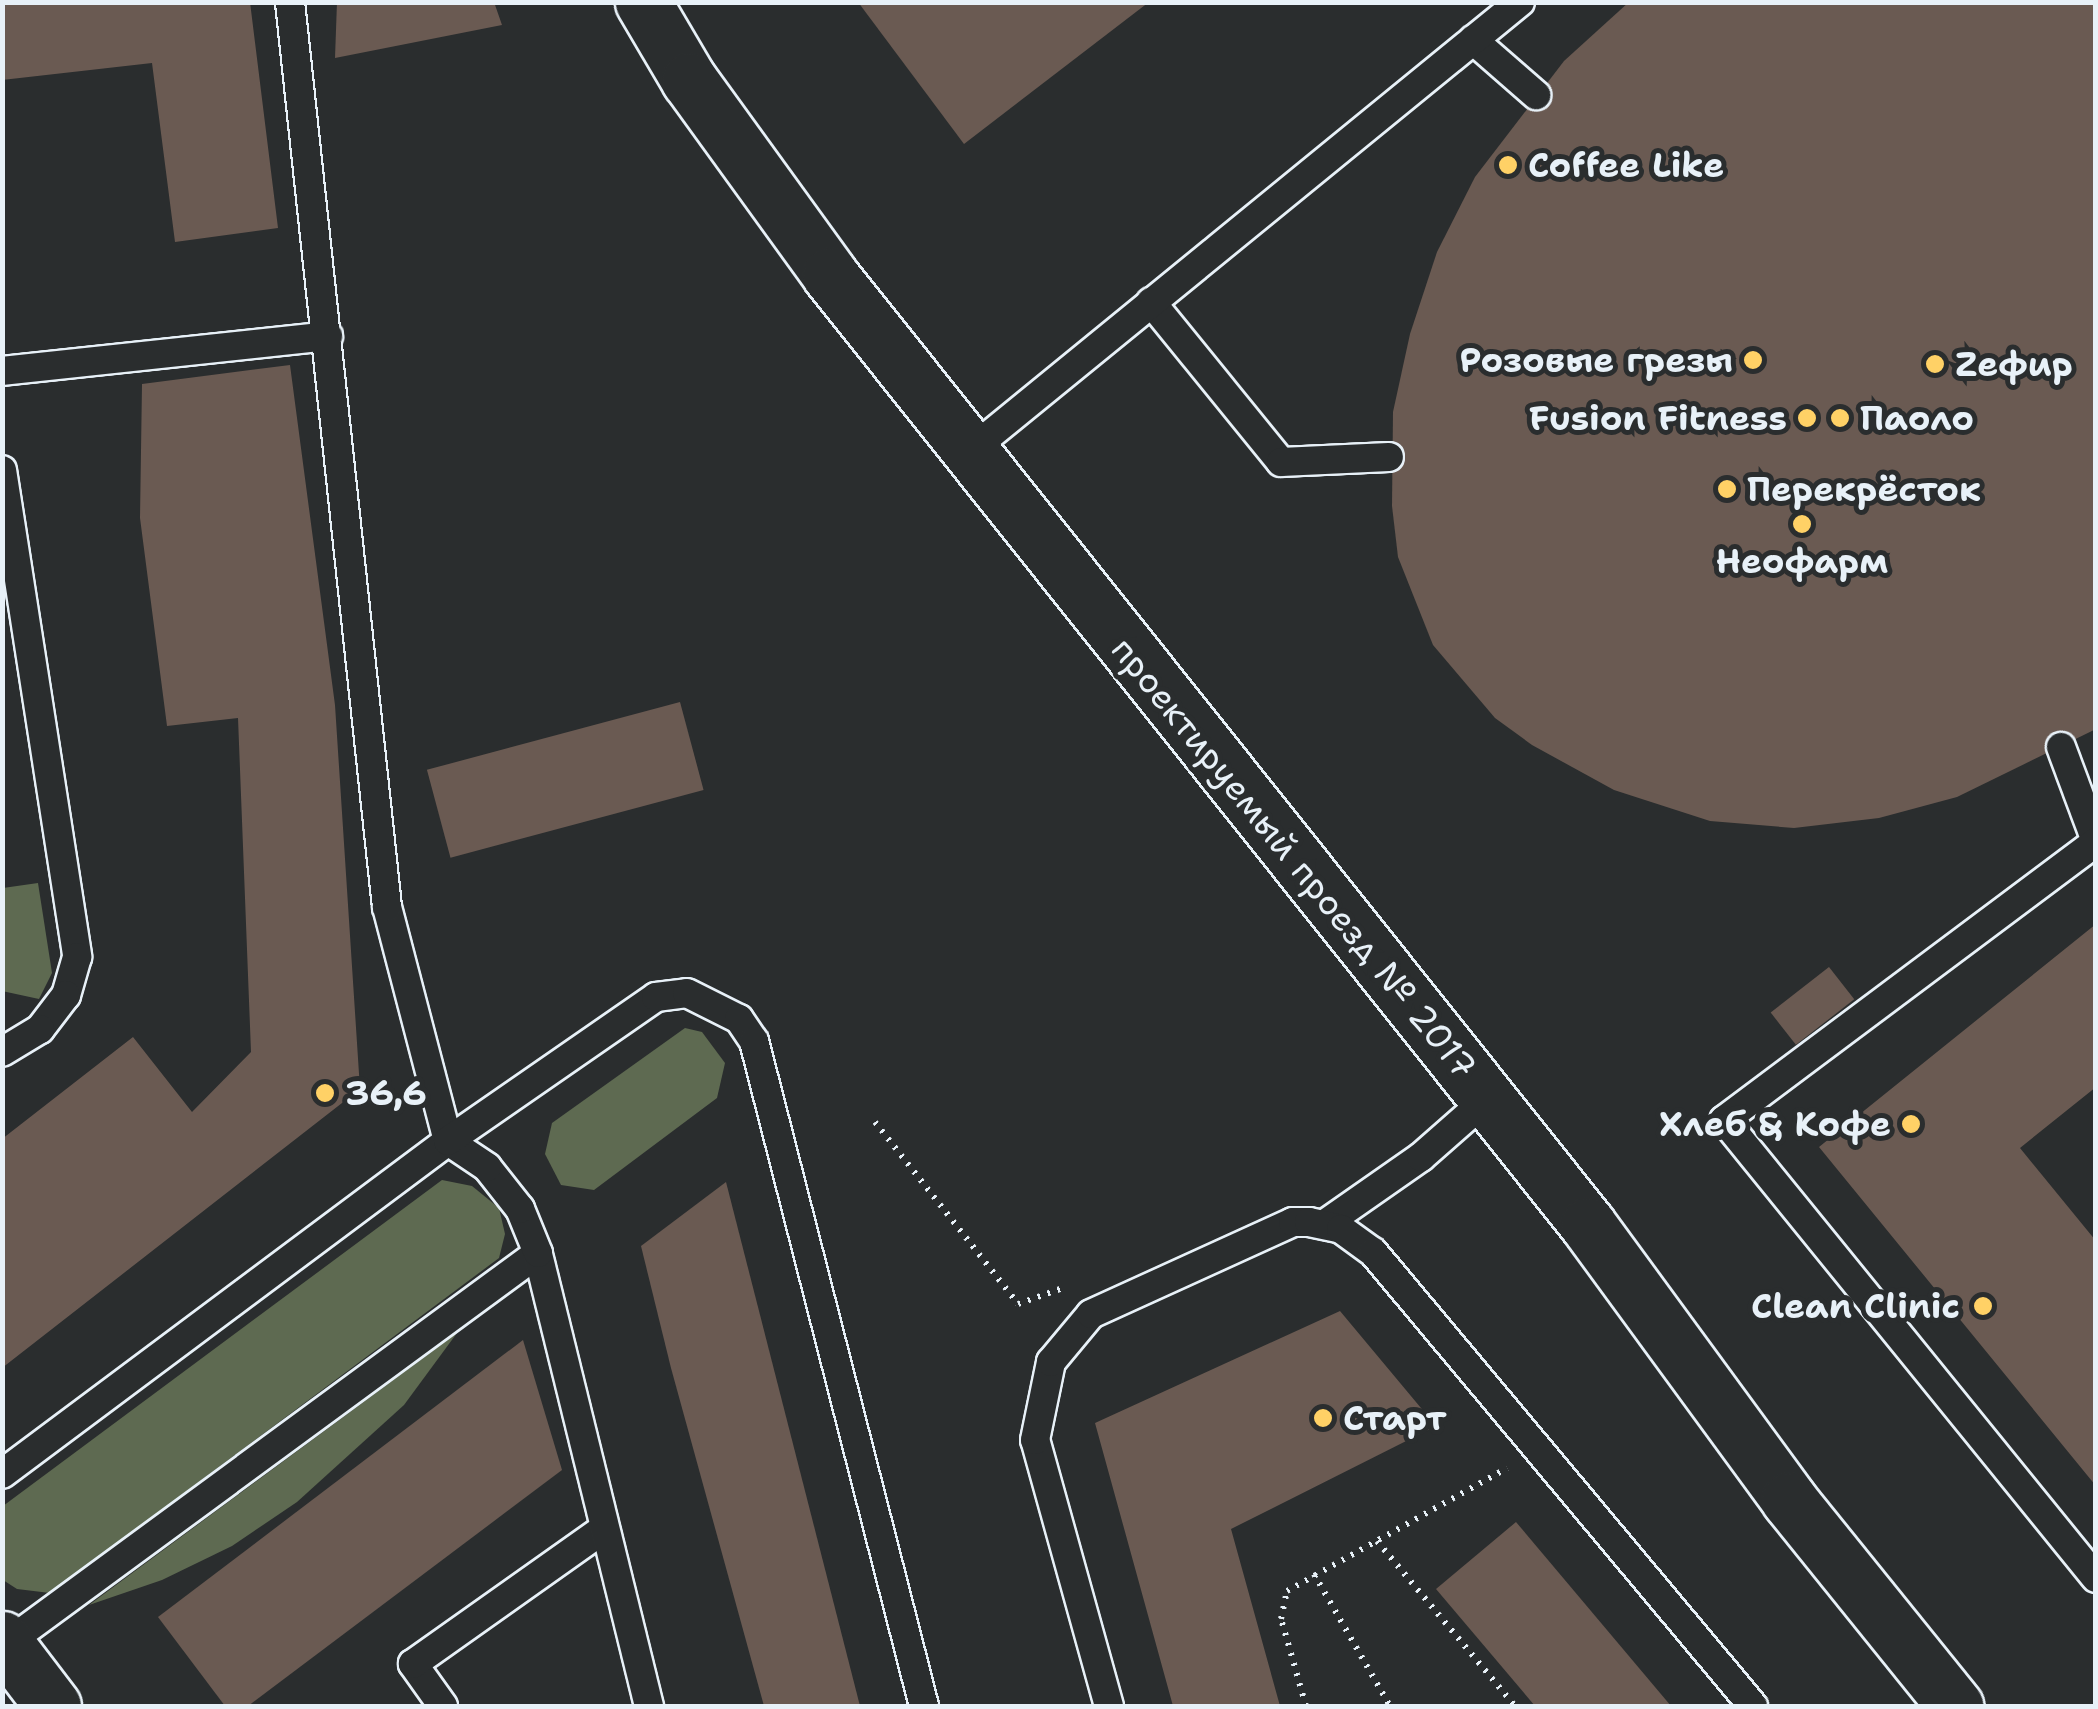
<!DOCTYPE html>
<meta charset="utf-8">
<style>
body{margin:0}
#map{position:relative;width:2098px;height:1709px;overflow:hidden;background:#2a2d2e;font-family:"Shantell Sans",sans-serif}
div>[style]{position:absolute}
.green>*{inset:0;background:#5e6a51}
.building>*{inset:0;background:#6a5a52;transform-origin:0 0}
.path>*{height:6px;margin-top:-3px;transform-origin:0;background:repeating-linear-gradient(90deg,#e8f1f8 0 2.5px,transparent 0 10.5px)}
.roads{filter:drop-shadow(2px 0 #e8f1f8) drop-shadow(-2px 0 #e8f1f8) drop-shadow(0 2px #e8f1f8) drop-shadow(0 -2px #e8f1f8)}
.lane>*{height:28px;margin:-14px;padding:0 14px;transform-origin:14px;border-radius:14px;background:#2a2d2e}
.street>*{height:55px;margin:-27.5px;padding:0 27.5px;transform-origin:27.5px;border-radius:27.5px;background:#2a2d2e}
.secondary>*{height:55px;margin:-27.5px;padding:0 27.5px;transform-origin:27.5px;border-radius:27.5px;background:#2a2d2e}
.dots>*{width:28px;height:28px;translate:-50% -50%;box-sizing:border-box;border:5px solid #2a2d2e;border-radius:50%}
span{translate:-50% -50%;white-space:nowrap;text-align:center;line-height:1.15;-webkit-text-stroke:10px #2a2d2e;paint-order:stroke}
.poi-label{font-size:35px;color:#e8f1f8;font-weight:700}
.left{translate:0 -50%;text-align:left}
.right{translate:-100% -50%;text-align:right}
.street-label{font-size:35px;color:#e8f1f8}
.frame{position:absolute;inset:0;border:5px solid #e8f1f8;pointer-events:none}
</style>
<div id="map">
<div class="green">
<div style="clip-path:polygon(38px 883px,52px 973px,39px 999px,2px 991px,3px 888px)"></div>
<div style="clip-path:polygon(685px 1028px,702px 1032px,725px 1063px,717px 1098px,594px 1190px,561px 1185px,545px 1154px,552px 1123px)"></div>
<div style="clip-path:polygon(442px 1180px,472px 1186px,499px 1208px,505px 1234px,499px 1258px,50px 1593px,17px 1589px,3px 1580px,3px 1506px)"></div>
<div style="clip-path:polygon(457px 1333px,404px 1405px,297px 1502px,232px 1546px,162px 1580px,89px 1605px)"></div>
</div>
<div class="building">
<div style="clip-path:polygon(2px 2px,250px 2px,278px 228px,175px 242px,152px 63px,2px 80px)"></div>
<div style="clip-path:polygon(337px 2px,494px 2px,502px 25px,335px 58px)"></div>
<div style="clip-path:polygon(858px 2px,1149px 2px,964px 144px)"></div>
<div style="clip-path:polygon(1629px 2px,2096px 2px,2096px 729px,1957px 797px,1879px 818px,1794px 828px,1710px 821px,1614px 790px,1532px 745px,1495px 718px,1433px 645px,1398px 557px,1392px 506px,1393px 412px,1410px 334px,1437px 252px,1475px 177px,1564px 61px)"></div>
<div style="clip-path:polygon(290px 365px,335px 705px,360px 1089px,2px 1368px,2px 1139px,133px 1037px,192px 1112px,251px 1052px,238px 718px,167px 726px,140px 518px,142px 384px)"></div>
<div style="left:680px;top:702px;width:91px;height:262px;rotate:75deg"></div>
<div style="clip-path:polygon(2096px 924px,2096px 1087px,2020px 1148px,2096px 1241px,2096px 1486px,1819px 1147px)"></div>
<div style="left:1829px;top:967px;width:41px;height:74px;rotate:52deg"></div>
<div style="clip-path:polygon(726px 1182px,860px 1706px,764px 1706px,671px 1368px,641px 1246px)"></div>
<div style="clip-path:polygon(1340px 1311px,1436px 1426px,1231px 1529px,1280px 1706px,1173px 1706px,1095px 1423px)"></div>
<div style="clip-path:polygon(523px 1340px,562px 1470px,248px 1706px,225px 1706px,158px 1617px)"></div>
<div style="clip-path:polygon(1516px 1522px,1671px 1706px,1535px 1706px,1436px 1589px)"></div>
</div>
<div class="path">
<div style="left:875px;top:1122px;width:231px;rotate:51.8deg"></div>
<div style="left:1018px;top:1304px;width:45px;rotate:-19.7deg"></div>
<div style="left:1377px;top:1541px;width:215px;rotate:50.1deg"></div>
<div style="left:1314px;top:1574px;width:152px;rotate:60.1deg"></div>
<div style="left:1306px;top:1706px;width:91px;rotate:-106deg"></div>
<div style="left:1281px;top:1619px;width:29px;rotate:-78deg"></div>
<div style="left:1287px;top:1591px;width:252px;rotate:-29.2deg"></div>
</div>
<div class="roads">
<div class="lane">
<div style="left:1473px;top:40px;width:84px;rotate:41.1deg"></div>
<div style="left:1151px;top:302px;width:206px;rotate:50.9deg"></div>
<div style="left:1281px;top:462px;width:108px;rotate:-2.7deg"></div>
<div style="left:2px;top:371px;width:328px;rotate:-6.1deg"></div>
<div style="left:970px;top:451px;width:710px;rotate:-39.23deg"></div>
<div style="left:2px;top:470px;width:493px;rotate:81.2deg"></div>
<div style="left:77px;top:957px;width:40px;rotate:106deg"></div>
<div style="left:66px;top:995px;width:43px;rotate:127.4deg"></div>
<div style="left:40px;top:1029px;width:44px;rotate:148.8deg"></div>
<div style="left:2061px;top:747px;width:100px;rotate:69.6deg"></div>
<div style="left:2096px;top:842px;width:464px;rotate:143.2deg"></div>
<div style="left:1724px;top:1120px;width:590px;rotate:50.92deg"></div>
<div style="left:1325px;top:1224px;width:117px;rotate:-34.9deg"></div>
<div style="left:1421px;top:1157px;width:89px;rotate:-41.4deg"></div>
<div style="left:2px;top:1474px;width:557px;rotate:-36.75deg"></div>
<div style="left:448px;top:1141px;width:242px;rotate:-104.6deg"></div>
<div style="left:387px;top:907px;width:910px;rotate:-96.12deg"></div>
<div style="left:6px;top:1644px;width:660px;rotate:-36.31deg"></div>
<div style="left:443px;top:1706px;width:52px;rotate:-125.5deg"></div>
<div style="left:413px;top:1664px;width:234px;rotate:-35.3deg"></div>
<div style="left:649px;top:1706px;width:466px;rotate:-103.8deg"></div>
<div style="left:538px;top:1253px;width:48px;rotate:-112.2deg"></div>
<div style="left:520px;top:1209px;width:53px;rotate:-128.2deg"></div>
<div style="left:487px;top:1167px;width:47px;rotate:-146.3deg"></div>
<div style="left:448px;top:1141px;width:253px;rotate:-34.7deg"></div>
<div style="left:656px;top:997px;width:31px;rotate:-7deg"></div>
<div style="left:687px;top:993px;width:58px;rotate:26.6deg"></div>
<div style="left:739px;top:1019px;width:27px;rotate:56deg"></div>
<div style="left:754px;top:1041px;width:686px;rotate:75.66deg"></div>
<div style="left:1109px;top:1706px;width:276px;rotate:-105.5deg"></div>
<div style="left:1035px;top:1440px;width:80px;rotate:-78.4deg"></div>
<div style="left:1051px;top:1362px;width:62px;rotate:-50.2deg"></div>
<div style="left:1091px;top:1314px;width:222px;rotate:-24.5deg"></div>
<div style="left:1293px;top:1222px;width:16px"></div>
<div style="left:1309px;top:1222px;width:33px;rotate:12deg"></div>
<div style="left:1341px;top:1229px;width:39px;rotate:36deg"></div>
<div style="left:1373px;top:1252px;width:592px;rotate:50.07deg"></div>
</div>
<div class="street">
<div style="left:2px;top:1639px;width:84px;rotate:52.7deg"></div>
</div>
<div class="secondary">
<div style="left:643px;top:2px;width:91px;rotate:59.5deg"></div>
<div style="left:689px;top:80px;width:241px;rotate:54.1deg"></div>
<div style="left:830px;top:275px;width:1215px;rotate:51.41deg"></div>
<div style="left:1588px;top:1225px;width:341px;rotate:53.8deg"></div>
<div style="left:1789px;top:1500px;width:265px;rotate:51.1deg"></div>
</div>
</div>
<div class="dots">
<div style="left:1508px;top:165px;background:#ffd166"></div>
<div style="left:1753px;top:360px;background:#ffd166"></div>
<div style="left:1935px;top:364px;background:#ffd166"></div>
<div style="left:1807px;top:418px;background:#ffd166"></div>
<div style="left:1840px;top:418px;background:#ffd166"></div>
<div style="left:1727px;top:489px;background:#ffd166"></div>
<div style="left:1802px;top:524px;background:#ffd166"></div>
<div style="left:325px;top:1093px;background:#ffd166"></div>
<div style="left:1911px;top:1124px;background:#ffd166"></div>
<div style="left:1983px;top:1306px;background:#ffd166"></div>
<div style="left:1323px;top:1418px;background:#ffd166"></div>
</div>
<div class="poi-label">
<span class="left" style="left:1528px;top:165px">Coffee Like</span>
<span class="right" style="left:1733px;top:360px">Розовые грезы</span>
<span class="left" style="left:1955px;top:364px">Zефир</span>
<span class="right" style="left:1787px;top:418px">Fusion Fitness</span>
<span class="left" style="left:1860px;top:418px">Паоло</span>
<span class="left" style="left:1747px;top:489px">Перекрёсток</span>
<span style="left:1802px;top:561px">Неофарм</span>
<span class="left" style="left:345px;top:1093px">36,6</span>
<span class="right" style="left:1891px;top:1124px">Хлеб &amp; Кофе</span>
<span class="right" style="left:1960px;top:1306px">Clean Clinic</span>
<span class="left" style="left:1343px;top:1418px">Старт</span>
</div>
<div class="street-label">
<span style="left:1294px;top:858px;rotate:51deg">проектируемый проезд № 2017</span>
</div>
<div class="frame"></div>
</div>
